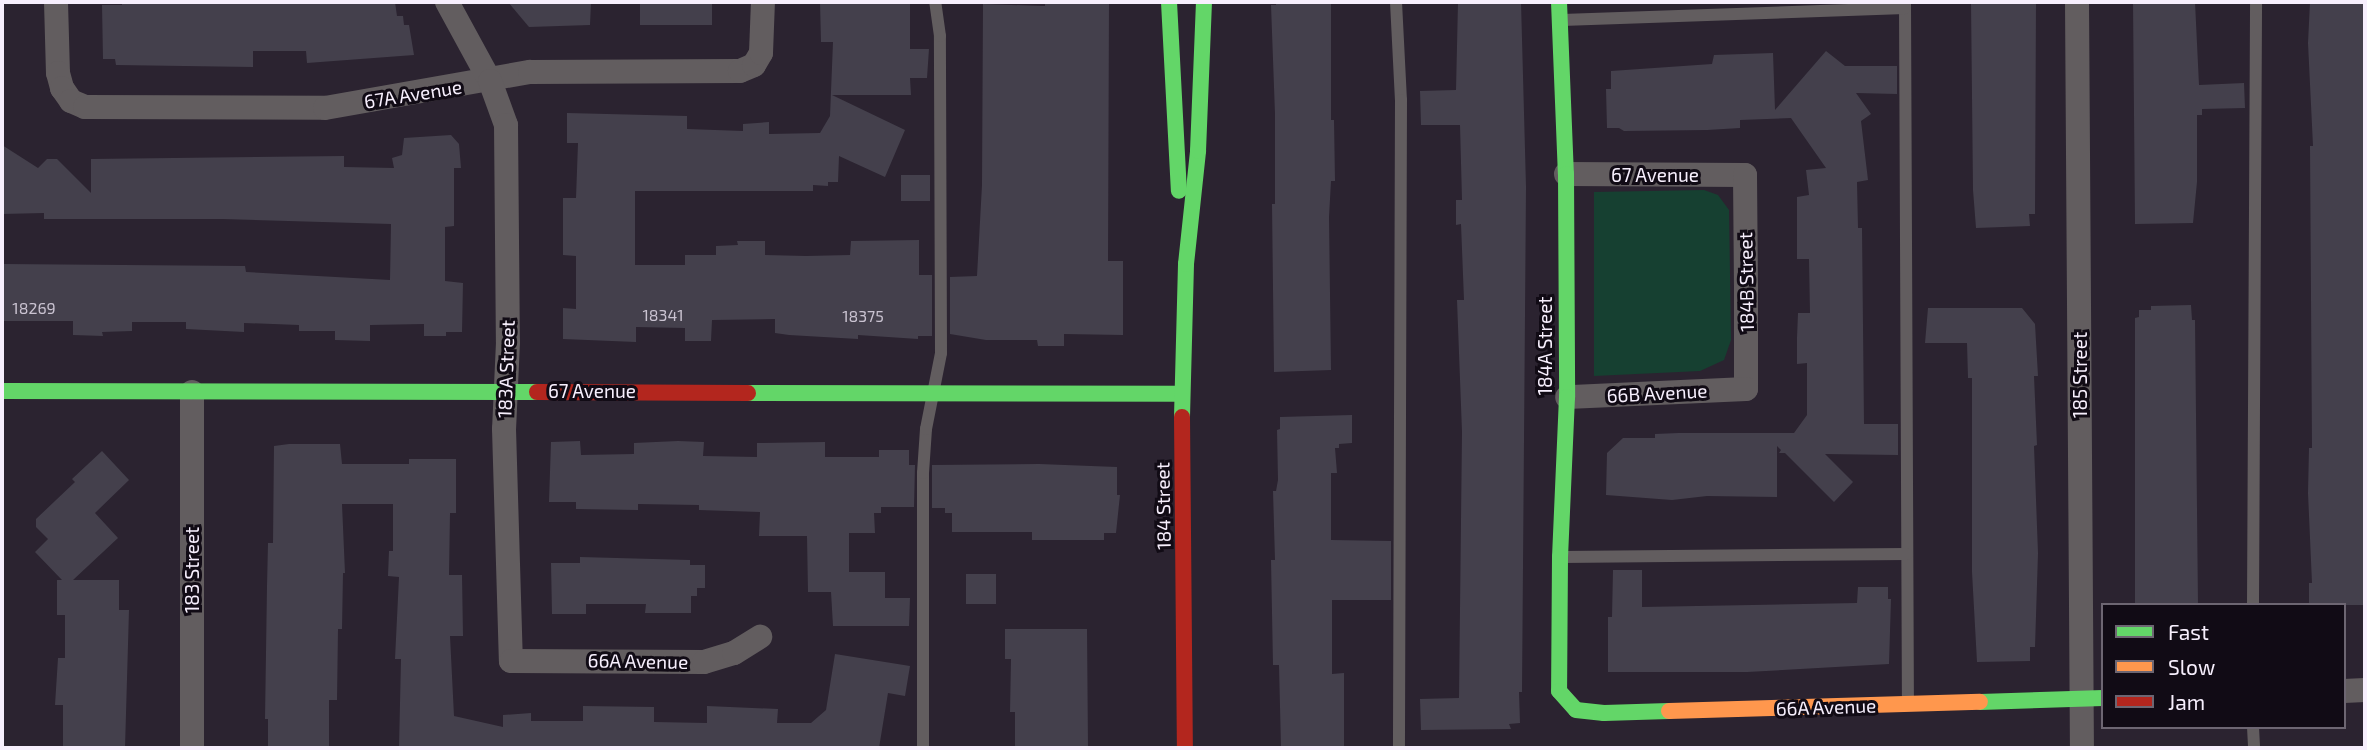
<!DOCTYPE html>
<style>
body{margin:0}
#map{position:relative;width:2367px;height:750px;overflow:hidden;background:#2b2330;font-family:"Exo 2",sans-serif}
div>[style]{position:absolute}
.green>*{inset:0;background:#164031}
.building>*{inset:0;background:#44404c;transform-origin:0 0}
.lane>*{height:12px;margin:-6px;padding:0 6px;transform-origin:6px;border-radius:6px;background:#625d5f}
.street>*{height:24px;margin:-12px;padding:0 12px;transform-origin:12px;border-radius:12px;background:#625d5f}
.fast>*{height:16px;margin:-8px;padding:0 8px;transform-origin:8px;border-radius:8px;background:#63d668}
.slow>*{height:16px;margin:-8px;padding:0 8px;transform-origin:8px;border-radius:8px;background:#ff974d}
.jam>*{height:16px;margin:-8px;padding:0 8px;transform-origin:8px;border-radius:8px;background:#b3261e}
span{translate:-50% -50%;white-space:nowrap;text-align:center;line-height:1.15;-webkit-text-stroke:6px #110b15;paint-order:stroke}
.number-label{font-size:16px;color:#cac3d1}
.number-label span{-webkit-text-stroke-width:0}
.street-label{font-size:19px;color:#f7effd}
.frame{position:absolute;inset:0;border:4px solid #f7effd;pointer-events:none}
.legend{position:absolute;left:2101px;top:603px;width:245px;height:126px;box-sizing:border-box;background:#110b15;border:2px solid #6d6672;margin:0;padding:9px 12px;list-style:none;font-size:21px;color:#f7effd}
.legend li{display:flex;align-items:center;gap:14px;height:35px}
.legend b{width:35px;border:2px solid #6d6672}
</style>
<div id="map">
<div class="green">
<div style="clip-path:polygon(1704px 190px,1718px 195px,1729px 210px,1731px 340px,1724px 360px,1700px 371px,1594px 376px,1594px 192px)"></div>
</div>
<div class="building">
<div style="clip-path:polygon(122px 2px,395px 2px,397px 16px,403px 16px,404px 25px,409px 25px,414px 55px,307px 63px,306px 51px,253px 51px,253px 67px,116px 65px,115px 59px,103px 59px,102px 5px,122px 5px)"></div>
<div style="clip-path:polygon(508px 2px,591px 2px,590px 25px,529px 27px)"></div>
<div style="left:640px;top:2px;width:72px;height:23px"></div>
<div style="clip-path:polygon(820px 2px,910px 2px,910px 49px,929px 49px,927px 78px,910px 78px,911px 95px,832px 95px,905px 130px,885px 177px,839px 156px,838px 182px,828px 182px,828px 186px,813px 185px,813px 191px,635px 191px,635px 265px,685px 265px,685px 255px,716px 255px,716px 246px,738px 245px,737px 241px,765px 241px,765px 255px,806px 256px,850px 255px,851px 241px,919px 240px,919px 275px,932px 275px,932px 336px,918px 336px,918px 339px,858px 335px,858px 339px,789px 335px,775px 333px,775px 319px,712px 320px,711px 341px,685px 341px,685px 328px,636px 327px,636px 342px,563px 339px,563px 308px,576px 309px,576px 256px,563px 255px,563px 198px,576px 198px,578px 143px,567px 143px,567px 113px,687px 116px,687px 129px,743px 131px,743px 124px,769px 122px,769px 134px,820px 133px,830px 116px,833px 42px,821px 42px)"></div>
<div style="clip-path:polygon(1045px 2px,1109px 2px,1108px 261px,1123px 261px,1123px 335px,1064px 334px,1064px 346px,1038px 346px,1037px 340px,986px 340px,950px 334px,950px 277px,977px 276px,982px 185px,983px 4px,1045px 6px)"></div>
<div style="clip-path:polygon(1276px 2px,1331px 2px,1331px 120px,1334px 120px,1335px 181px,1331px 181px,1329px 217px,1331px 370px,1274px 372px,1272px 204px,1275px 204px,1275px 114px,1271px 5px,1276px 5px)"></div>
<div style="clip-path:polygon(1458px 2px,1521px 2px,1526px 187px,1522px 692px,1519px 692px,1520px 723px,1509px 724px,1511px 729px,1421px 730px,1420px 699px,1459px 698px,1462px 432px,1457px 300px,1464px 300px,1461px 224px,1456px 225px,1456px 200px,1462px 200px,1460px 125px,1421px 125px,1420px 91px,1456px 90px)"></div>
<div style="clip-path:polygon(1971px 2px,2036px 2px,2035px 214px,2029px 214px,2030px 226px,1976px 228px,1973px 190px)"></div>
<div style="clip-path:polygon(2133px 2px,2195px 2px,2199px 85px,2244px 83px,2245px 108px,2202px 109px,2202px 115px,2197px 115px,2197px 182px,2193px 223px,2135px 224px)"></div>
<div style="clip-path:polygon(2310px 2px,2365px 2px,2365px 605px,2309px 605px,2309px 583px,2312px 583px,2308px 493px,2309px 448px,2312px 448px,2310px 146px,2313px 146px,2308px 43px)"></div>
<div style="clip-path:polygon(1826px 51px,1845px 66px,1897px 66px,1897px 94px,1856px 93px,1871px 114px,1861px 121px,1868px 180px,1857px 182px,1858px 228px,1862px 228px,1864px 424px,1898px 424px,1898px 455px,1825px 454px,1853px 482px,1834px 502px,1785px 453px,1779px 453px,1781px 450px,1777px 446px,1777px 497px,1707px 496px,1672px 500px,1606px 495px,1607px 453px,1623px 438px,1655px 438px,1655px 434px,1679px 433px,1794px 433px,1807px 415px,1807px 363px,1797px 364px,1797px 338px,1798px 313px,1810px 313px,1809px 259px,1797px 259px,1797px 197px,1809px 195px,1806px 170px,1826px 168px,1791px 118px,1740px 120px,1740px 128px,1707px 130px,1624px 131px,1619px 128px,1607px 128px,1606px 89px,1611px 89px,1611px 71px,1712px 64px,1714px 55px,1773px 53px,1775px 110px)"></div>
<div style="clip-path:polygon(451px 135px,459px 144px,461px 168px,454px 168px,454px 226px,445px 227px,445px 281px,463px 283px,462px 332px,446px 332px,446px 336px,424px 336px,424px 324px,370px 325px,370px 341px,335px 340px,335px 331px,299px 331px,299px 325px,244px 323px,244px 332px,186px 329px,186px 322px,132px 322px,132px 331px,102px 332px,103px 336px,73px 335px,73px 321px,2px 321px,2px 264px,245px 266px,246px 272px,390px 280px,391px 224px,223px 219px,44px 219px,44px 213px,2px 214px,2px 145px,38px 168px,47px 159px,57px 159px,91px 193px,91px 159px,344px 156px,344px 167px,394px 168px,392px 158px,402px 155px,404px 138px)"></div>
<div style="left:901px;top:175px;width:29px;height:26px"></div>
<div style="clip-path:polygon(2191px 305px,2192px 320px,2195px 320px,2198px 605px,2135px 605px,2135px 318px,2139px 317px,2139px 310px,2151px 310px,2151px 306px)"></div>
<div style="clip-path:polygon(1928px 308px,2022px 308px,2035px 324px,2038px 376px,2034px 376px,2037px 445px,2034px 446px,2038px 553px,2035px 647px,2030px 647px,2030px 661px,1977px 662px,1972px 572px,1972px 378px,1968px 378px,1967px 343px,1925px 343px)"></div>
<div style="clip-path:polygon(1352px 415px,1352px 443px,1339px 444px,1339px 448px,1335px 448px,1337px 473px,1331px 473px,1331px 540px,1391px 541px,1391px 600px,1332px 600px,1332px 674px,1344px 673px,1344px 748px,1281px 748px,1279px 665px,1273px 665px,1271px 560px,1275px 560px,1273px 491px,1276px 491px,1278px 480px,1277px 430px,1280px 429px,1280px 417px)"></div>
<div style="clip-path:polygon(580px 441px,581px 455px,634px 454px,634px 443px,678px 441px,704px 442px,703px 456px,757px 457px,757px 443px,825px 442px,825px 457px,879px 457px,879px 450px,909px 450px,909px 465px,915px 465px,914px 507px,881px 507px,881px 513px,874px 513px,875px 533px,849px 533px,849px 572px,885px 572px,885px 598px,910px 598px,909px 626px,833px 626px,831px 592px,808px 592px,807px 536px,759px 536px,760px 512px,699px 510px,699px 505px,638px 504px,638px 510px,576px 509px,576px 502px,549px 502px,551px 442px)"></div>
<div style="clip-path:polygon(289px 444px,340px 444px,342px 464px,409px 464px,409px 459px,456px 459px,456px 513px,450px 513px,449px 575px,462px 575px,463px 636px,450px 636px,454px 716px,503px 727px,503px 715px,531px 713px,531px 721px,583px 721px,583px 706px,654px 707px,654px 722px,707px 723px,707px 706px,778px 709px,777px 723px,811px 723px,826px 710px,835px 654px,910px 666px,905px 696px,888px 693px,879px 748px,399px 748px,401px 659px,395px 659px,399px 577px,388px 576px,389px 551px,393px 551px,393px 504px,342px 504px,345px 573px,343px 573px,342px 629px,338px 629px,337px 700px,329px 700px,329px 748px,268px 748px,268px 719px,265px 719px,267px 586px,268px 543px,273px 543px,274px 446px)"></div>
<div style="clip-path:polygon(102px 451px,129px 480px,95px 513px,118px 538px,73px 580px,119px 580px,119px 610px,129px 610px,125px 748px,63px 748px,63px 705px,55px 705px,58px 658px,65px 658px,65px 615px,57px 615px,57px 580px,62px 580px,35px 552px,48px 539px,36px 527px,36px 519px,75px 482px,72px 479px)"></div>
<div style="clip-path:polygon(1039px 464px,1117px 467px,1117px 495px,1120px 495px,1116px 533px,1104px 533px,1104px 540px,1032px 540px,1032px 532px,952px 532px,952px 513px,945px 513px,945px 508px,932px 508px,932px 465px)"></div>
<div style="clip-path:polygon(580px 557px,690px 560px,690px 565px,705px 565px,705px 588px,697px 588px,697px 596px,691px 596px,691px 613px,645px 613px,646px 604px,586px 604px,586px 614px,552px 614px,551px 563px,580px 563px)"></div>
<div style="clip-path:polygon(1613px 570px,1642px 570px,1642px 607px,1857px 603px,1858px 587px,1888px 587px,1888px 599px,1891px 599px,1889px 664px,1747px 672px,1608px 672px,1608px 617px,1612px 617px)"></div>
<div style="left:966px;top:574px;width:30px;height:30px"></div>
<div style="clip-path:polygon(1005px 629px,1087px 629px,1088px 748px,1015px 748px,1015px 712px,1010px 712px,1011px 659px,1005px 659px)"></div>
</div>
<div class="lane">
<div style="left:1396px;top:2px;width:98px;rotate:87.1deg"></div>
<div style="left:1401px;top:100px;width:648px;rotate:90.18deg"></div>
<div style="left:1905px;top:2px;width:702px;rotate:89.76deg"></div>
<div style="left:1562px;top:20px;width:343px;rotate:-2deg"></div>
<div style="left:1561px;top:557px;width:346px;rotate:-0.5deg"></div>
<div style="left:2253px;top:605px;width:603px;rotate:-89.71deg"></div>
<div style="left:2253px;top:727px;width:21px;rotate:87deg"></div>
<div style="left:923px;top:748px;width:275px;rotate:-90deg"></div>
<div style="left:923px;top:473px;width:44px;rotate:-86.1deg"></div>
<div style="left:926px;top:429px;width:77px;rotate:-78.8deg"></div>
<div style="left:941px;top:353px;width:317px;rotate:-90.2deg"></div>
<div style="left:940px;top:36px;width:34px;rotate:-98deg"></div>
</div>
<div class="street">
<div style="left:56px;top:2px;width:71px;rotate:88.4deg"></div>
<div style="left:58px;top:73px;width:16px;rotate:75deg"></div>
<div style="left:62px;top:88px;width:16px;rotate:55deg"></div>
<div style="left:71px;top:101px;width:15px;rotate:23deg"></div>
<div style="left:85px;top:107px;width:240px;rotate:0.2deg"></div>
<div style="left:325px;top:108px;width:208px;rotate:-10deg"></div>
<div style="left:530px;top:72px;width:210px;rotate:-0.3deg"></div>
<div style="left:740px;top:71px;width:15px;rotate:-23deg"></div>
<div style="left:754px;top:65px;width:14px;rotate:-60deg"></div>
<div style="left:761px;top:53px;width:51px;rotate:-87.8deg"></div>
<div style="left:447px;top:2px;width:90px;rotate:61.4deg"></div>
<div style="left:490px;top:81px;width:47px;rotate:70deg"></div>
<div style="left:506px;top:125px;width:217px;rotate:89.5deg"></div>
<div style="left:508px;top:342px;width:87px;rotate:92.6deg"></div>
<div style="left:504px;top:429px;width:232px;rotate:88.3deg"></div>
<div style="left:511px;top:661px;width:193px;rotate:0.3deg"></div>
<div style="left:704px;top:662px;width:31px;rotate:-17deg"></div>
<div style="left:734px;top:653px;width:31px;rotate:-32deg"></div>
<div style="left:2077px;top:2px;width:746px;rotate:89.62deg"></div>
<div style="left:1566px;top:174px;width:179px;rotate:0.3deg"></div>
<div style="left:1745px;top:175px;width:110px;rotate:89.5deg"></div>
<div style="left:1746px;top:285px;width:104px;rotate:90deg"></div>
<div style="left:1746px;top:389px;width:179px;rotate:177.4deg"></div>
<div style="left:2344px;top:691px;width:21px;rotate:-3deg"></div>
<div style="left:192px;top:748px;width:356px;rotate:-90deg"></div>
</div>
<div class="fast">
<div style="left:1169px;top:2px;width:189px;rotate:87deg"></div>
<div style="left:1559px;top:2px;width:172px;rotate:87.7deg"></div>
<div style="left:1566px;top:174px;width:223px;rotate:89.7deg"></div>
<div style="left:1567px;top:397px;width:160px;rotate:92.5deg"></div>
<div style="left:1560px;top:557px;width:134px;rotate:90.4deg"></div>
<div style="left:1559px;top:691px;width:25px;rotate:48deg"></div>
<div style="left:1576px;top:710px;width:28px;rotate:6deg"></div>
<div style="left:1604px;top:713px;width:65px;rotate:-1.8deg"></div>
<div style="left:2px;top:391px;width:535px;rotate:0.11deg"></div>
<div style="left:748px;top:393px;width:434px;rotate:0.1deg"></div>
<div style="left:1182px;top:417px;width:153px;rotate:-88.5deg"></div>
<div style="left:1186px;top:264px;width:114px;rotate:-83.9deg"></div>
<div style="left:1198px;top:151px;width:149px;rotate:-87.7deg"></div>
<div style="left:1980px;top:702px;width:123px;rotate:-1.9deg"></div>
</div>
<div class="slow">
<div style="left:1669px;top:711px;width:311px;rotate:-1.7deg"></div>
</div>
<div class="jam">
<div style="left:537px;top:392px;width:211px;rotate:0.3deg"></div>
<div style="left:1182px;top:417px;width:331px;rotate:89.5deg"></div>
</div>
<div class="number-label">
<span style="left:34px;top:308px">18269</span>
<span style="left:663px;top:315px">18341</span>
<span style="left:863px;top:316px">18375</span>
</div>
<div class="street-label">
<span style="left:413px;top:94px;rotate:-9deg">67A Avenue</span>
<span style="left:1655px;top:175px">67 Avenue</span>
<span style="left:1746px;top:282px;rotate:-91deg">184B Street</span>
<span style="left:1545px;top:346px;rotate:-90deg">184A Street</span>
<span style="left:506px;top:369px;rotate:-88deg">183A Street</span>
<span style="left:2080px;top:375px;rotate:-90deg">185 Street</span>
<span style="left:592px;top:391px">67 Avenue</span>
<span style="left:1657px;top:393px;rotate:-3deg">66B Avenue</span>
<span style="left:1163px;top:506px;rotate:-91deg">184 Street</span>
<span style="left:192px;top:570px;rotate:-90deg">183 Street</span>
<span style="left:638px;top:661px;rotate:1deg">66A Avenue</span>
<span style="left:1826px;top:707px;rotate:-2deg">66A Avenue</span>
</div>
<div class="frame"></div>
<ul class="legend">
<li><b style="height:9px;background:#63d668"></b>Fast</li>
<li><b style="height:9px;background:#ff974d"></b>Slow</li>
<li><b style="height:9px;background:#b3261e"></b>Jam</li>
</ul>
</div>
